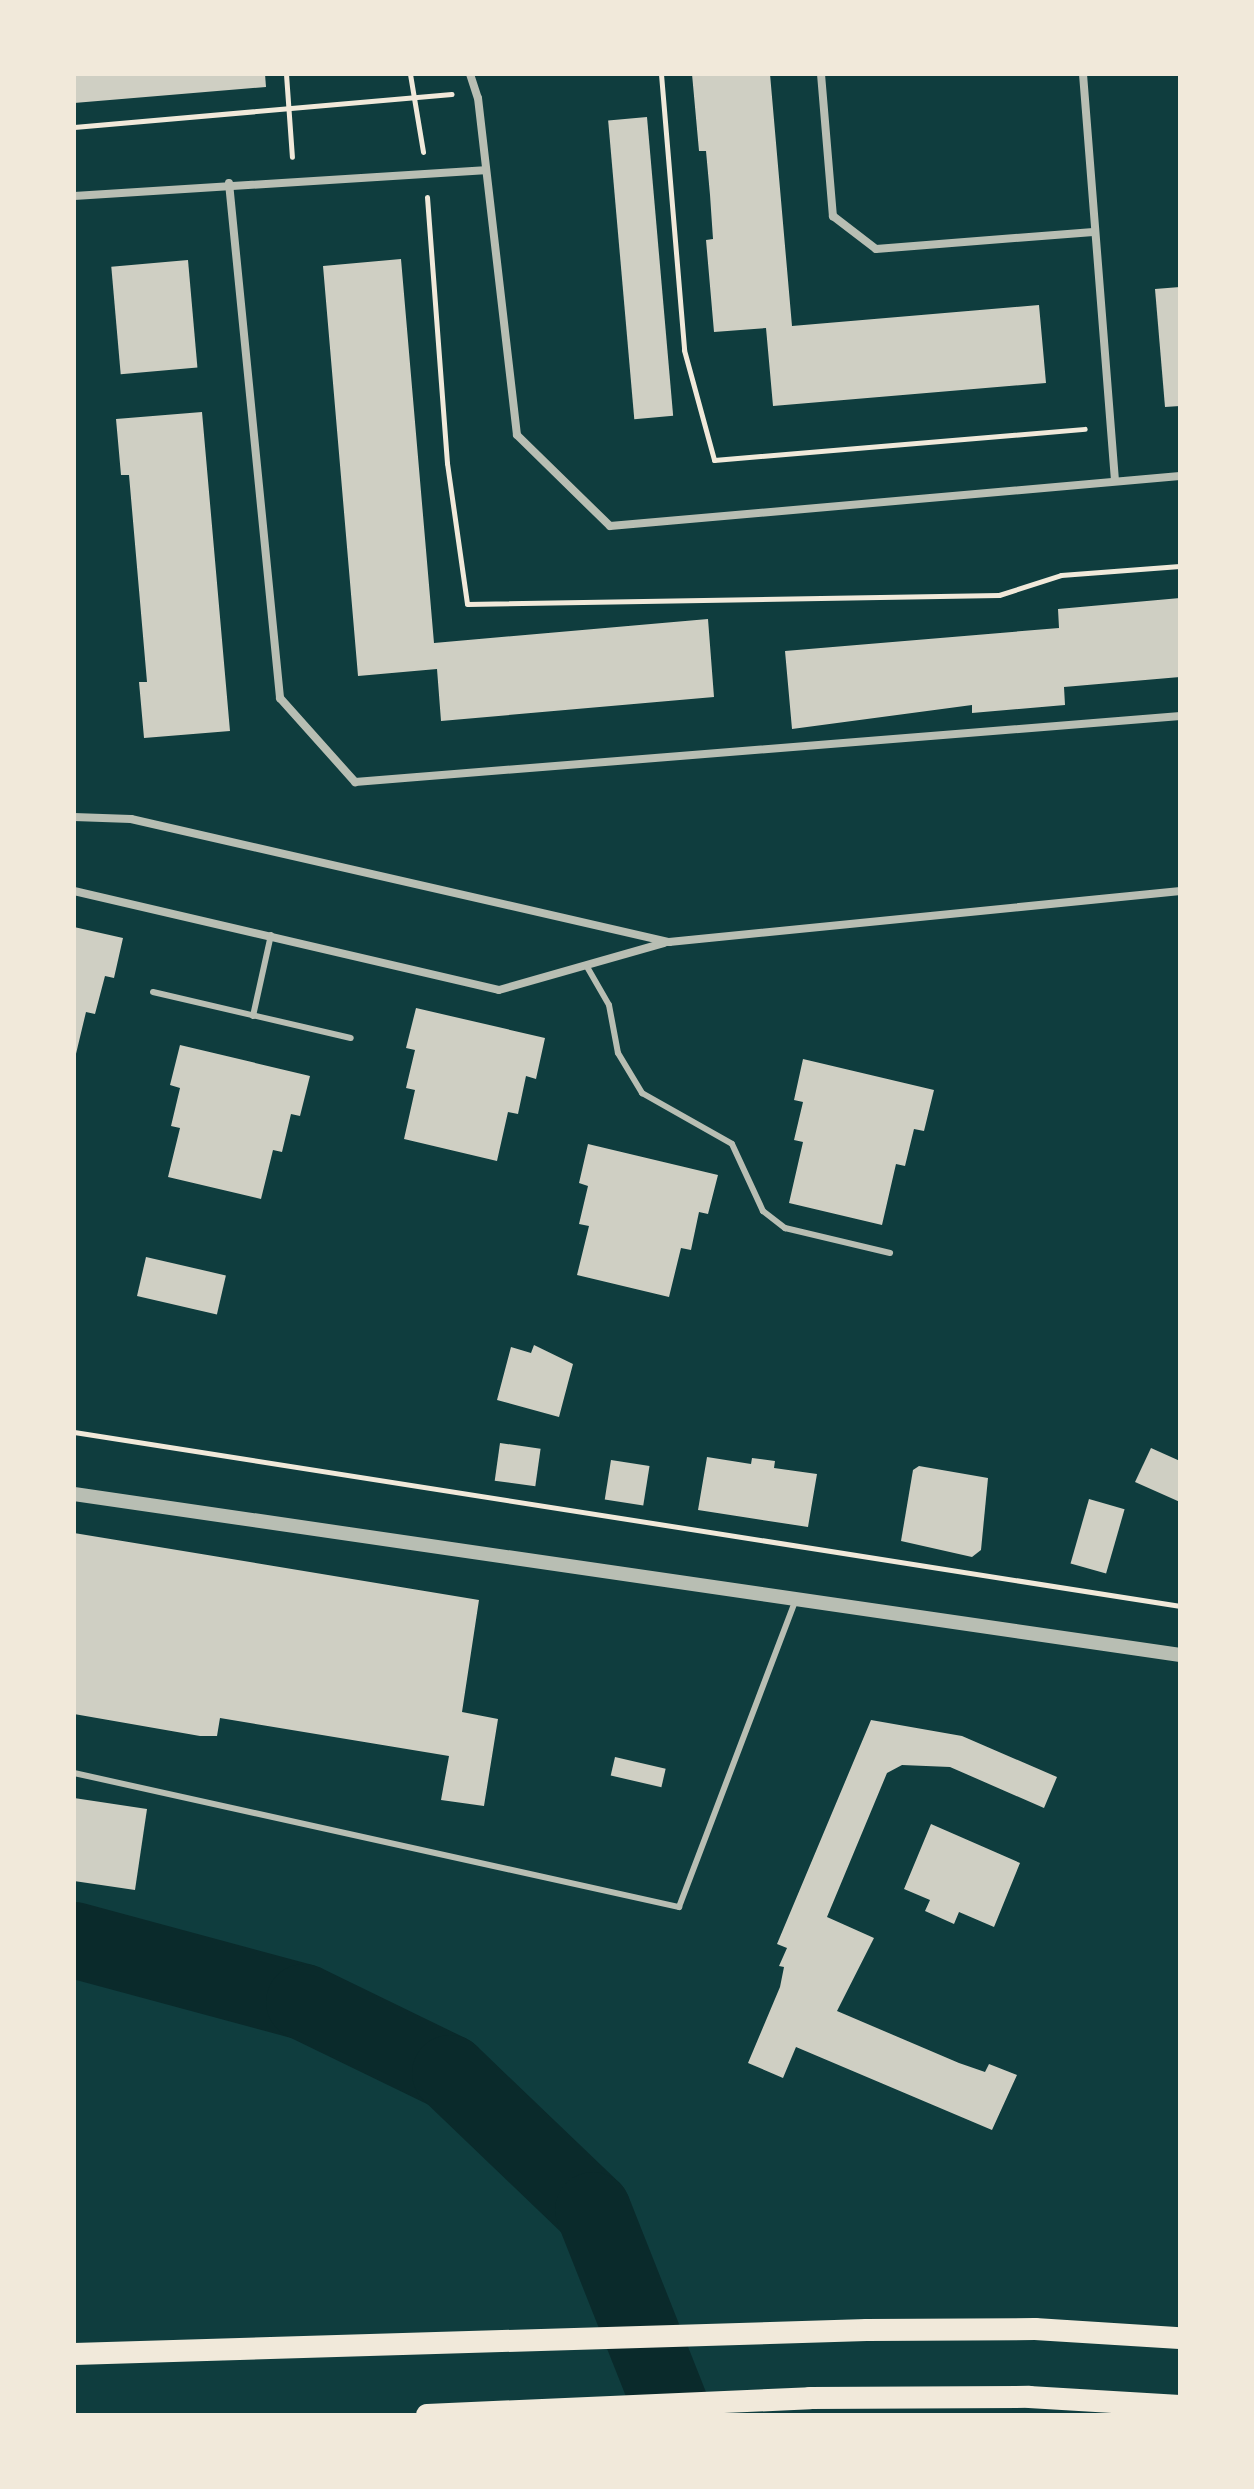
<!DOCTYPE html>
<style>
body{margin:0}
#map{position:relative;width:1254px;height:2489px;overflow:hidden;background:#0f3d3e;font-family:"Golos Text",sans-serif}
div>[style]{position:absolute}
.river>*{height:76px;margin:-38px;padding:0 38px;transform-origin:38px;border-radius:38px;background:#0a2a2b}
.building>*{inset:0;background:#cfcfc3;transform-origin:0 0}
.path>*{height:5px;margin:-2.5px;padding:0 2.5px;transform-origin:2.5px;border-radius:2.5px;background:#f1e9da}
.service>*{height:6px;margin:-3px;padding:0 3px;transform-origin:3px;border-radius:3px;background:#b8beb3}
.minor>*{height:8px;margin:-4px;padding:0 4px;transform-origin:4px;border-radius:4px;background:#b8beb3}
.tertiary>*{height:14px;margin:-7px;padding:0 7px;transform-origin:7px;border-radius:7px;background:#b8beb3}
.trunk>*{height:22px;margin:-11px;padding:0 11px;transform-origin:11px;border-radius:11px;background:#f1e9da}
span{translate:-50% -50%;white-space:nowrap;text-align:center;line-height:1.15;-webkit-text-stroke:8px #f1e9da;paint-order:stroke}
.frame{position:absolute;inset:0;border:76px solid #f1e9da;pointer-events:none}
</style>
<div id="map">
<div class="river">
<div style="left:74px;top:1940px;width:238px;rotate:15.1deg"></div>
<div style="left:304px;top:2002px;width:162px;rotate:25.9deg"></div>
<div style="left:450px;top:2073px;width:198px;rotate:43.8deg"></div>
<div style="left:593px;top:2210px;width:220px;rotate:68.4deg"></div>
</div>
<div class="building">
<div style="clip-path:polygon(74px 74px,265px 74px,266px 87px,74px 103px)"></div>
<div style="clip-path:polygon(692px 74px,770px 74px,792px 326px,1039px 305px,1046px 383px,773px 406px,766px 328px,714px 332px,706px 240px,713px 239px,710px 195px,706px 151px,699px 151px)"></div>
<div style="left:647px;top:117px;width:300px;height:39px;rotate:85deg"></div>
<div style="clip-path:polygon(401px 259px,434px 643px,708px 619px,714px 697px,441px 721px,437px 669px,358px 676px,323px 266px)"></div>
<div style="left:188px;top:260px;width:108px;height:77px;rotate:85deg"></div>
<div style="clip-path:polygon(1180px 287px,1180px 406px,1165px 407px,1155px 289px)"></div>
<div style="clip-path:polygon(202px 412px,230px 731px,144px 738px,139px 682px,147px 682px,129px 475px,121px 475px,116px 419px)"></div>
<div style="clip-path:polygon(1180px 598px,1180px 677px,1064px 687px,1065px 705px,972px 713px,972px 705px,792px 729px,785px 651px,1059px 628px,1058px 609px)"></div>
<div style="clip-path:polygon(74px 927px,123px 938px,114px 978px,105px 976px,95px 1014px,86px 1012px,75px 1058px)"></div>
<div style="clip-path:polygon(416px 1008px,545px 1038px,536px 1079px,526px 1076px,518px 1114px,508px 1112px,497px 1161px,404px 1139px,415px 1090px,406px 1088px,415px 1050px,406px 1048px)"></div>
<div style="clip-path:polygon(180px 1045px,310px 1076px,300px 1116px,291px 1114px,282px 1152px,273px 1150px,261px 1199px,168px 1177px,180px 1128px,171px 1126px,180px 1088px,170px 1085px)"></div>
<div style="clip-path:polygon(803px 1059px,934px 1090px,924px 1131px,914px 1129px,905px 1166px,896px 1164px,882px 1225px,789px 1203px,803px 1142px,794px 1140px,803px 1102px,794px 1100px)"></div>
<div style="clip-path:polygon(588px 1144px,718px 1175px,708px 1214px,699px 1212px,691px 1250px,681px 1248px,669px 1297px,577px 1275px,589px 1226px,579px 1224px,588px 1186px,579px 1183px)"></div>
<div style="left:146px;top:1257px;width:82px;height:40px;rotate:13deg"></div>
<div style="clip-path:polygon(534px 1345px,573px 1364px,559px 1417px,497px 1400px,511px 1347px,531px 1353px)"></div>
<div style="left:500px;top:1443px;width:41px;height:38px;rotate:8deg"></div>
<div style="clip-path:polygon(1151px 1448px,1180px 1461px,1180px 1502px,1135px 1482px)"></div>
<div style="clip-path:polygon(707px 1457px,751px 1464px,752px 1458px,775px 1461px,774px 1468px,817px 1474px,808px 1527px,698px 1510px)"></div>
<div style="left:611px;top:1460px;width:39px;height:40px;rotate:9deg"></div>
<div style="clip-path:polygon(919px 1466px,988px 1478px,981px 1550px,972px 1557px,901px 1541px,913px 1470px)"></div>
<div style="left:1089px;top:1499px;width:37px;height:67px;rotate:16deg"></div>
<div style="clip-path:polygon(74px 1533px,479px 1600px,462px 1712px,498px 1719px,484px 1806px,441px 1800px,449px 1756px,220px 1718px,217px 1736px,200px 1736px,74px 1714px)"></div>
<div style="clip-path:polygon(871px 1720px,962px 1736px,1057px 1777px,1044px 1808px,950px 1767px,902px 1765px,887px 1773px,827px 1917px,874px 1938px,837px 2011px,959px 2063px,985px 2072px,989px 2064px,1017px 2075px,992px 2130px,796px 2047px,783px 2078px,748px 2063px,780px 1987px,784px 1967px,779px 1966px,787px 1948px,777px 1944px)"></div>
<div style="left:615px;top:1757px;width:52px;height:19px;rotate:13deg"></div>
<div style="clip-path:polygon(74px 1798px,147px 1809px,135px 1890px,74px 1881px)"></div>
<div style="clip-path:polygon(931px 1824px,1020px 1863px,994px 1927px,959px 1912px,954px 1924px,925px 1911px,930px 1900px,904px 1889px)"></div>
</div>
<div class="path">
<div style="left:286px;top:74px;width:83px;rotate:85.9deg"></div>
<div style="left:410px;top:74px;width:79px;rotate:80.5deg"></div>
<div style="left:661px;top:74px;width:277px;rotate:85.2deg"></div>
<div style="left:684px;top:350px;width:114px;rotate:74.7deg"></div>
<div style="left:714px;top:460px;width:372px;rotate:-4.8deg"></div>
<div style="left:74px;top:127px;width:379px;rotate:-5deg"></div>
<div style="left:427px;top:197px;width:267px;rotate:85.7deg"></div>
<div style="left:447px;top:463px;width:142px;rotate:81.9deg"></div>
<div style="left:467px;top:604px;width:532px;rotate:-0.97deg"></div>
<div style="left:999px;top:595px;width:65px;rotate:-17.9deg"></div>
<div style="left:1061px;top:575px;width:119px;rotate:-4.3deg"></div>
<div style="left:74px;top:1432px;width:1120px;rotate:8.94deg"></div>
</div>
<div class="service">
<div style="left:586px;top:965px;width:46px;rotate:60.1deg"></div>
<div style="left:609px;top:1005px;width:49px;rotate:79.4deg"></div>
<div style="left:618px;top:1053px;width:47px;rotate:59deg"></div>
<div style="left:642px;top:1093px;width:103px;rotate:29.5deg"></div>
<div style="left:732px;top:1144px;width:74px;rotate:65.2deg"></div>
<div style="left:763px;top:1211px;width:28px;rotate:38deg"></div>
<div style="left:785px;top:1228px;width:108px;rotate:13.4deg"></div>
<div style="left:153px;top:992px;width:203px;rotate:13.1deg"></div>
<div style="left:253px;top:1016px;width:83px;rotate:-77.5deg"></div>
<div style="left:74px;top:1773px;width:620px;rotate:12.49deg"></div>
<div style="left:679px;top:1907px;width:326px;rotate:-69.2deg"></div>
</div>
<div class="minor">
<div style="left:470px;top:74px;width:25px;rotate:72deg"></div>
<div style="left:478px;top:98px;width:339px;rotate:83.4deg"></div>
<div style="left:517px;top:435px;width:130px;rotate:44.4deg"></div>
<div style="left:610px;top:526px;width:572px;rotate:-5.01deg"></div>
<div style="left:821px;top:74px;width:143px;rotate:85.2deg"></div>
<div style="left:833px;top:216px;width:54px;rotate:37.5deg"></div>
<div style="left:876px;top:249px;width:218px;rotate:-4.5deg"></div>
<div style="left:1083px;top:74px;width:407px;rotate:85.5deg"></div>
<div style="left:229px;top:183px;width:518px;rotate:84.34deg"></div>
<div style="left:280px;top:698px;width:113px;rotate:48.2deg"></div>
<div style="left:355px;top:782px;width:828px;rotate:-4.57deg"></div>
<div style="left:74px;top:196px;width:411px;rotate:-3.6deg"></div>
<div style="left:74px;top:817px;width:57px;rotate:2deg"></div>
<div style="left:131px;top:819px;width:552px;rotate:12.88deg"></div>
<div style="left:669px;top:942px;width:514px;rotate:-5.7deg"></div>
<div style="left:74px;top:891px;width:436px;rotate:13.1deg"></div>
<div style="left:499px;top:990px;width:172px;rotate:-15.9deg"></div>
</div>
<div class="tertiary">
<div style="left:74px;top:1494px;width:1118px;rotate:8.28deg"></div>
</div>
<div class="trunk">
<div style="left:74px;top:2354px;width:793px;rotate:-1.73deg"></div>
<div style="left:867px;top:2330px;width:168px;rotate:-0.3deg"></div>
<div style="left:1035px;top:2329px;width:145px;rotate:3.6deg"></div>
<div style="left:427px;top:2415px;width:383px;rotate:-2.5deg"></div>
<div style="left:810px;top:2398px;width:219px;rotate:-0.3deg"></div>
<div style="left:1029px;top:2397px;width:151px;rotate:3.4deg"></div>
</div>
<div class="frame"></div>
</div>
